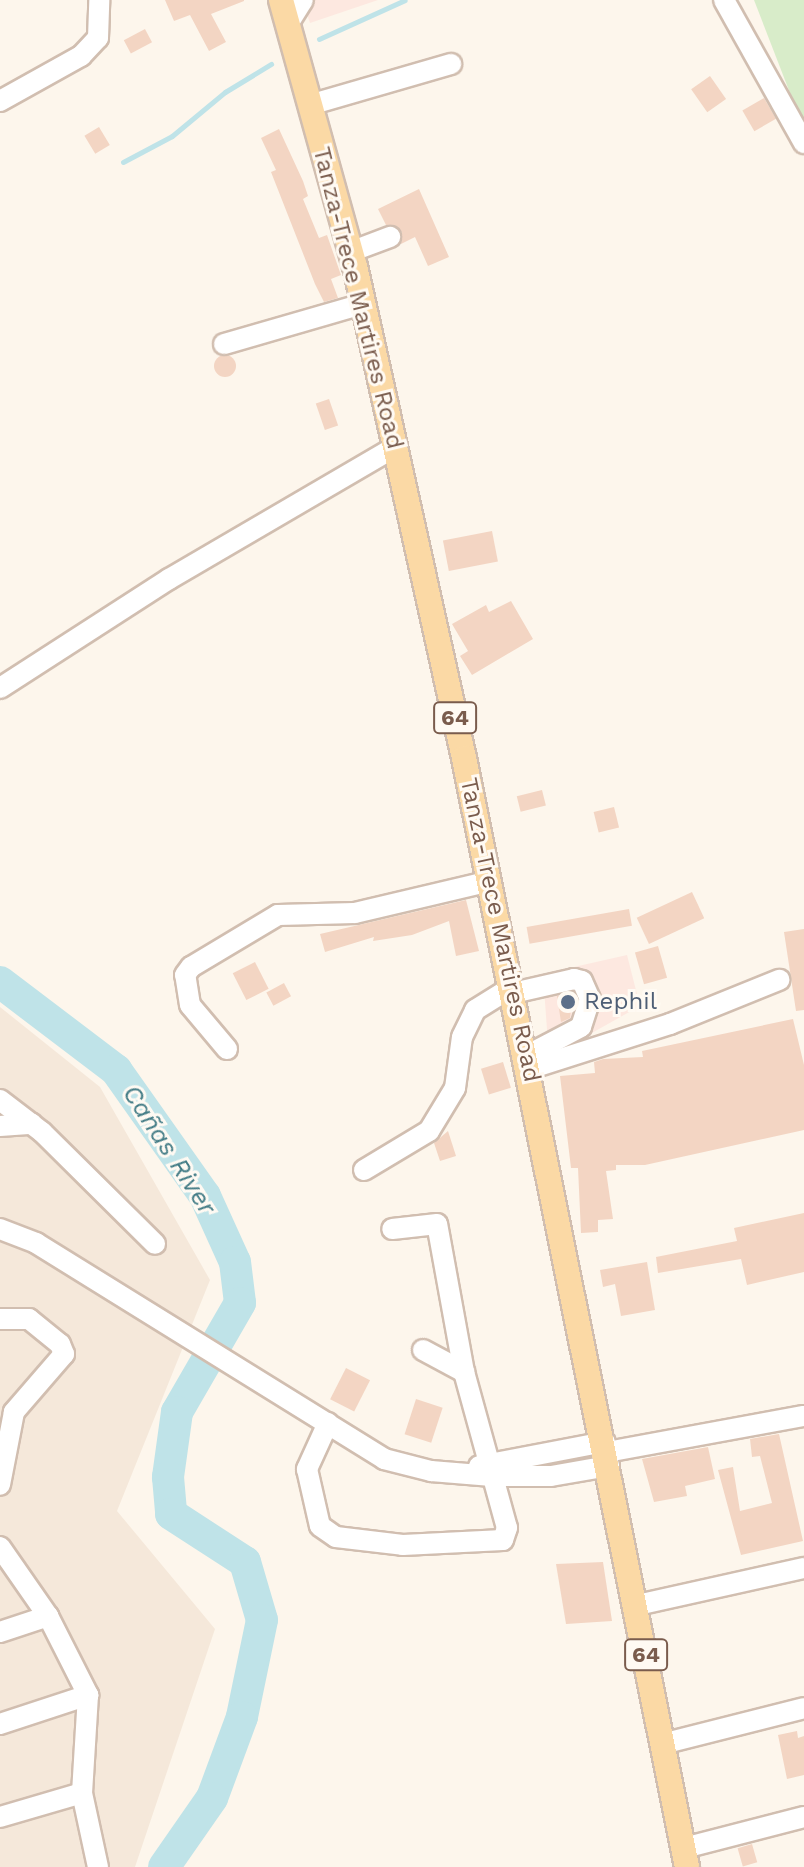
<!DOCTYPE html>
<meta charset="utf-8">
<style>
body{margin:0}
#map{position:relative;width:804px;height:1867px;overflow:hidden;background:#fdf6ec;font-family:"Work Sans",sans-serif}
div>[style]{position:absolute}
.residential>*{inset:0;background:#f5e8da}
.commercial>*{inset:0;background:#fde8e0}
.green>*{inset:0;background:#d8ecc9}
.stream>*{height:5px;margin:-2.5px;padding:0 2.5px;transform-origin:2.5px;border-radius:2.5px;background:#bfe3e8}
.river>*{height:32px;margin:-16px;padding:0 16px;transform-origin:16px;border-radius:16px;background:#bfe3e8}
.building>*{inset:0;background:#f3d5c3;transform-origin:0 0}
.round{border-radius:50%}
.roads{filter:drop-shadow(2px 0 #d1beb0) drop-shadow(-2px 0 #d1beb0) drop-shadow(0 2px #d1beb0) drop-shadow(0 -2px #d1beb0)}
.minor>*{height:20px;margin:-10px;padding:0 10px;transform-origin:10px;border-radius:10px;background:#fff}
.major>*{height:24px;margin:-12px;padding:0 12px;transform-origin:12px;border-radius:12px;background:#fbd9a5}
.dots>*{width:22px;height:22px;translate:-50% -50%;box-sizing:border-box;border:4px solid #fffaf3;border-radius:50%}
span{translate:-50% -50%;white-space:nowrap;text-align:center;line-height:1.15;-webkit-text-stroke:6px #fffaf3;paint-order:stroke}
.shield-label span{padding:2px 6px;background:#fffaf3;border:2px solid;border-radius:6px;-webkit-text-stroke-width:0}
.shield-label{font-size:22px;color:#7a5c4d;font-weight:700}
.street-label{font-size:24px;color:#7a5c4d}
.service-label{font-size:24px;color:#4e5e75}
.left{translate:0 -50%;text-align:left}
.water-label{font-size:26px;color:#437c86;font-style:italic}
</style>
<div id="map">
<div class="residential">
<div style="clip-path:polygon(0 1007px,100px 1087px,210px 1280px,117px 1511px,215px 1629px,135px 1867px,0 1867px)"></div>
</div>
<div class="commercial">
<div style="clip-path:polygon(302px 0,378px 0,310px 23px)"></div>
<div style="clip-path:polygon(627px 955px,640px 1006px,549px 1057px,543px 974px)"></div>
</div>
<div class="green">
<div style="clip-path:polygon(754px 0,804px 0,804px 126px,802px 124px)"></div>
</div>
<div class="stream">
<div style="left:319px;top:39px;width:94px;rotate:-24.4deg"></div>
<div style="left:123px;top:162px;width:55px;rotate:-28deg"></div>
<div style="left:172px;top:136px;width:69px;rotate:-39.7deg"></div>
<div style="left:225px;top:92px;width:54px;rotate:-31.3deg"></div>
</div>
<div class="river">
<div style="left:0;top:982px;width:146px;rotate:37.2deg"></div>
<div style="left:116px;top:1070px;width:154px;rotate:54.8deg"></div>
<div style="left:205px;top:1196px;width:72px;rotate:65.6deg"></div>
<div style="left:235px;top:1262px;width:41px;rotate:83deg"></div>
<div style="left:240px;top:1303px;width:126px;rotate:120deg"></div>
<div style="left:177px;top:1412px;width:66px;rotate:97.9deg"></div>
<div style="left:168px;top:1477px;width:37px;rotate:85deg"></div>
<div style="left:171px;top:1514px;width:88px;rotate:33deg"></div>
<div style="left:245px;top:1562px;width:60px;rotate:73.7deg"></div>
<div style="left:262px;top:1620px;width:99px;rotate:101.7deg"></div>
<div style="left:242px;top:1717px;width:86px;rotate:110.3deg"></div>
<div style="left:212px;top:1798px;width:84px;rotate:124.8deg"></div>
</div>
<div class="building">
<div style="clip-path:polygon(165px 0,244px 0,244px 1px,211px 14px,226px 42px,209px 51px,190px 15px,174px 21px)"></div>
<div style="left:145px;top:29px;width:15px;height:24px;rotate:62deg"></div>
<div style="left:710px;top:76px;width:28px;height:23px;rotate:55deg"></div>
<div style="left:764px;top:98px;width:24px;height:25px;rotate:60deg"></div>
<div style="left:99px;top:127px;width:21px;height:17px;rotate:59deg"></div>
<div style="clip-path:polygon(279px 129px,303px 181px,308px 196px,303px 199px,319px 238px,327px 235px,341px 275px,331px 279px,338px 298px,324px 302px,315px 284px,271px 172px,276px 170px,261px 138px)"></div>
<div style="clip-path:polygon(419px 189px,449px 257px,428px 266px,415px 237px,401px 244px,402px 232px,386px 225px,378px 209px)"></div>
<div class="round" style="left:214px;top:355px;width:22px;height:22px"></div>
<div style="left:329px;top:399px;width:28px;height:14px;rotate:71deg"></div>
<div style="left:492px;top:531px;width:31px;height:50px;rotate:79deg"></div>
<div style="clip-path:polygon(511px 601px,533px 639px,472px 675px,460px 656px,468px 651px,452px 624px,486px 605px,489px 612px)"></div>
<div style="left:542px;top:790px;width:16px;height:26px;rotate:76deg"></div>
<div style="left:614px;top:807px;width:21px;height:21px;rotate:76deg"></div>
<div style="left:692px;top:892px;width:29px;height:61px;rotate:65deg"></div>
<div style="clip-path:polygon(466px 900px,479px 951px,456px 956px,449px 921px,412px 935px,373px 941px,374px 937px,325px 952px,320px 934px)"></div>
<div style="left:629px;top:909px;width:17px;height:104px;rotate:80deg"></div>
<div style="clip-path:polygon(804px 929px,804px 1010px,796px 1011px,784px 932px)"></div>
<div style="left:658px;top:946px;width:33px;height:24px;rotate:74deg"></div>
<div style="left:255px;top:962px;width:30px;height:25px;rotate:63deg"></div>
<div style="left:284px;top:983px;width:15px;height:20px;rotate:62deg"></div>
<div style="clip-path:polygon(573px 993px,570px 1018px,561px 1022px,557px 996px)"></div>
<div style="clip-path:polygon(793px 1019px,804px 1065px,804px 1130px,645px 1165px,616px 1165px,616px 1170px,606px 1171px,613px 1219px,598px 1220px,598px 1232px,581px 1233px,578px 1168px,571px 1168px,560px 1076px,595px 1073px,594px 1062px,603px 1059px,643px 1057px,642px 1051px)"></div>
<div style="left:503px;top:1062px;width:27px;height:23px;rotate:73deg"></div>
<div style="clip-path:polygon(448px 1131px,456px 1156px,440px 1161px,434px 1143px)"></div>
<div style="clip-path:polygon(804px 1213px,804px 1272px,747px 1285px,741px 1259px,658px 1273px,656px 1257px,737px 1241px,734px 1228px)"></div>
<div style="clip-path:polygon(647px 1262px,655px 1310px,621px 1316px,615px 1284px,603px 1287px,600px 1270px)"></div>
<div style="left:346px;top:1368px;width:27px;height:35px;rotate:27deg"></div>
<div style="left:416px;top:1399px;width:28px;height:37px;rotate:18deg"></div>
<div style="clip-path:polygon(779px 1434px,803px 1541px,741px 1555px,718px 1470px,733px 1467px,740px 1511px,772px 1503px,760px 1456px,752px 1457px,750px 1439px)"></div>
<div style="clip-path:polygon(708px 1447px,715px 1479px,685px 1486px,687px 1496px,654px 1502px,642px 1459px)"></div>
<div style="clip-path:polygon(603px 1562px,612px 1621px,566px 1624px,556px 1564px)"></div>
<div style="clip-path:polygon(797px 1731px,798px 1738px,804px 1736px,804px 1775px,787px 1779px,778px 1735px)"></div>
<div style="left:752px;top:1844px;width:19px;height:15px;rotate:74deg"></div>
</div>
<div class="roads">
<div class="minor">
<div style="left:724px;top:0;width:164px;rotate:60.8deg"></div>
<div style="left:288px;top:24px;width:28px;rotate:-58deg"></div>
<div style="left:0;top:101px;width:93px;rotate:-29.1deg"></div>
<div style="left:81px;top:56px;width:25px;rotate:-47deg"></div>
<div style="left:98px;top:38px;width:38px;rotate:-88deg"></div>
<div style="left:309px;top:105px;width:148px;rotate:-16.1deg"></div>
<div style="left:350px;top:252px;width:43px;rotate:-20.6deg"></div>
<div style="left:224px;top:344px;width:145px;rotate:-16.1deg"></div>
<div style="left:0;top:688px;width:201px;rotate:-32.8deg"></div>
<div style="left:169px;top:579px;width:262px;rotate:-30.3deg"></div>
<div style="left:513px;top:993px;width:63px;rotate:-12.9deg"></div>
<div style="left:574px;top:979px;width:8px;rotate:14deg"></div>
<div style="left:582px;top:981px;width:20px;rotate:66deg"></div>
<div style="left:590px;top:999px;width:29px;rotate:108deg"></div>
<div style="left:581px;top:1027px;width:62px;rotate:152.2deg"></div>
<div style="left:227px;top:1049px;width:57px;rotate:-130.1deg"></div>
<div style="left:190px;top:1005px;width:30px;rotate:-99deg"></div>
<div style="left:185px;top:975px;width:10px;rotate:-53deg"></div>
<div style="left:191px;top:967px;width:101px;rotate:-30.9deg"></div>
<div style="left:278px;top:915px;width:77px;rotate:-1.5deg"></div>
<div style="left:355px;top:913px;width:139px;rotate:-13.3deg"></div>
<div style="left:529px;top:1069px;width:148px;rotate:-17.7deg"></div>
<div style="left:670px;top:1024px;width:118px;rotate:-22deg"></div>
<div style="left:0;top:1100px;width:53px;rotate:37.3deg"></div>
<div style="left:42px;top:1132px;width:159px;rotate:44.7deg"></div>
<div style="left:0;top:1126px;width:32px;rotate:-4deg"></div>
<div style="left:364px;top:1170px;width:76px;rotate:-31deg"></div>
<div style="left:429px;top:1131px;width:50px;rotate:-58.8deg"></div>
<div style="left:455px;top:1088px;width:51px;rotate:-82.2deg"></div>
<div style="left:462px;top:1037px;width:30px;rotate:-64deg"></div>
<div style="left:475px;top:1010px;width:44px;rotate:-31.9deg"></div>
<div style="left:0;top:1229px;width:39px;rotate:21deg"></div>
<div style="left:36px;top:1243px;width:410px;rotate:31.8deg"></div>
<div style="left:384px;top:1459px;width:49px;rotate:14.3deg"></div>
<div style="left:431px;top:1471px;width:61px;rotate:4.7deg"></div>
<div style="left:492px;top:1476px;width:59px"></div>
<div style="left:551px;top:1476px;width:59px;rotate:-9.8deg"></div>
<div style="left:0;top:1319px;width:29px"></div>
<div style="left:29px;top:1319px;width:40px;rotate:39deg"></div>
<div style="left:60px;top:1344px;width:11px;rotate:68deg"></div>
<div style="left:64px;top:1354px;width:77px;rotate:130.8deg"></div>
<div style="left:14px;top:1412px;width:74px;rotate:100.9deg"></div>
<div style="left:423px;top:1350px;width:47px;rotate:28.2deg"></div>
<div style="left:328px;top:1423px;width:51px;rotate:114.5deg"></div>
<div style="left:307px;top:1469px;width:58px;rotate:77.2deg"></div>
<div style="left:320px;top:1526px;width:19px;rotate:35deg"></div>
<div style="left:336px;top:1537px;width:67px;rotate:6.8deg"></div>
<div style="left:403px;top:1545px;width:100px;rotate:-2.9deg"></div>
<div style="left:503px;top:1540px;width:13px;rotate:-72deg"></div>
<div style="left:507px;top:1528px;width:162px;rotate:-105.4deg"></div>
<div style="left:464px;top:1372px;width:150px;rotate:-100.3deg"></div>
<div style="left:437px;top:1224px;width:45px;rotate:173.7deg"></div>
<div style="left:607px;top:1452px;width:200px;rotate:-10.4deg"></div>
<div style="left:479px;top:1466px;width:128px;rotate:-10.8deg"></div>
<div style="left:0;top:1547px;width:84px;rotate:55.2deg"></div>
<div style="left:48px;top:1616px;width:89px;rotate:63.1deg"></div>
<div style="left:88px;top:1695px;width:98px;rotate:93.5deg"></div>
<div style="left:82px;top:1793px;width:76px;rotate:77.8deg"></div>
<div style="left:637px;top:1605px;width:171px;rotate:-12.5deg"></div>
<div style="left:0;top:1632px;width:51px;rotate:-18.4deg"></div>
<div style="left:0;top:1724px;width:93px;rotate:-18.2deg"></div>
<div style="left:662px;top:1744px;width:146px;rotate:-14.2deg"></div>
<div style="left:0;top:1817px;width:85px;rotate:-16.3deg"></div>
<div style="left:684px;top:1848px;width:124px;rotate:-14.5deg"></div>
</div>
<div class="major">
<div style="left:281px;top:0;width:276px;rotate:74.5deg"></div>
<div style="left:355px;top:266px;width:504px;rotate:77.51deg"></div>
<div style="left:464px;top:758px;width:1131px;rotate:78.63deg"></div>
</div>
</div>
<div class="dots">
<div style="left:568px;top:1002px;background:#5c6f8a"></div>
</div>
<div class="shield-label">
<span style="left:455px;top:718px">64</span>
<span style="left:646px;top:1655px">64</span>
</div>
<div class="street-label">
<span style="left:358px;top:298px;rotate:76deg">Tanza-Trece Martires Road</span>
<span style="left:500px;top:930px;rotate:78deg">Tanza-Trece Martires Road</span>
</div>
<div class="service-label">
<span class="left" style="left:584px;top:1002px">Rephil</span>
</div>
<div class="water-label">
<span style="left:169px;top:1150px;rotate:57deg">Cañas River</span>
</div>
</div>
